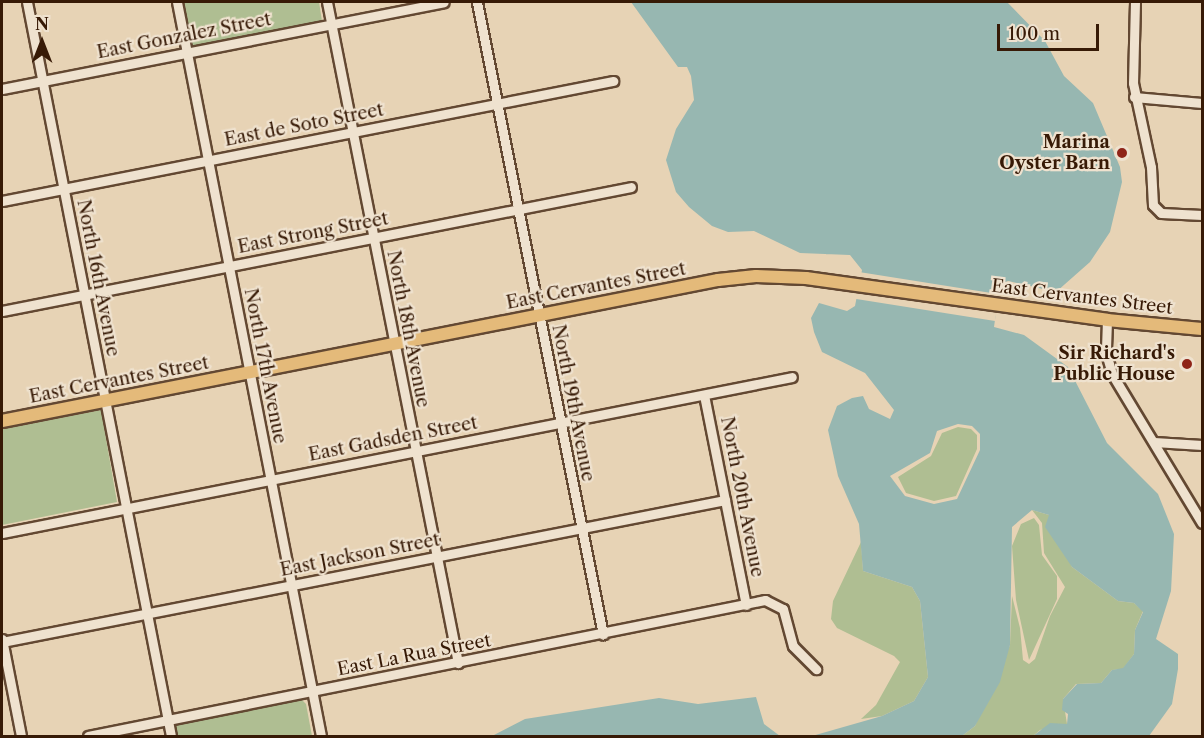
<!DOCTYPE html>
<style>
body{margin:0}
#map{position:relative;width:1204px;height:738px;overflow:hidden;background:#e7d3b5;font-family:"Libre Caslon Text",serif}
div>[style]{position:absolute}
.green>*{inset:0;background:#afbe92}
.water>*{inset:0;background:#97b7b1}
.pier>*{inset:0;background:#e7d3b5;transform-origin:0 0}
.roads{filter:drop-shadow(2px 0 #634832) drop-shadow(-2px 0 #634832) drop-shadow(0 2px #634832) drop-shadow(0 -2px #634832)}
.minor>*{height:9px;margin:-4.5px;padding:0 4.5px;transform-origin:4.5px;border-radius:4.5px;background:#efe2cf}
.major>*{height:12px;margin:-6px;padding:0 6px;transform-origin:6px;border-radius:6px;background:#e4ba7a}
.dots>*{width:16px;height:16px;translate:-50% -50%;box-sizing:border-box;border:3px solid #efe2cf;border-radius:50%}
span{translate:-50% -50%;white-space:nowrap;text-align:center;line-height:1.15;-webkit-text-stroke:4.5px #efe2cf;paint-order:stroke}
.street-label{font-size:18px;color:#371a06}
.poi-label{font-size:18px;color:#371a06;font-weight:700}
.right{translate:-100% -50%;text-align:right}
.frame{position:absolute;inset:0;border:3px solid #371a06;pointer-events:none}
.north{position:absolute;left:12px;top:12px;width:60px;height:60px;-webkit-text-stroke:4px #efe2cf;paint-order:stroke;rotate:0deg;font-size:16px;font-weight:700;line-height:24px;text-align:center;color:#371a06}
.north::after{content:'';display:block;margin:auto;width:21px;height:27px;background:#371a06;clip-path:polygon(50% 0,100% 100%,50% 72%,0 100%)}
.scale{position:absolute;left:997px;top:24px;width:102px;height:27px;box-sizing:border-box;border:3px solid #371a06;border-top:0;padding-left:8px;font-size:18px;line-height:21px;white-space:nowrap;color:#371a06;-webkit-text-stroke:4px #efe2cf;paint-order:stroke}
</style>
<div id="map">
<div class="green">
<div style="clip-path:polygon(180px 2px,319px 2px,322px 21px,189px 48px)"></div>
<div style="clip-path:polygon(101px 410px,117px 502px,2px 525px,2px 429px)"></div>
<div style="clip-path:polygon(958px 427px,971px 429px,977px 435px,977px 449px,956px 496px,934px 501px,906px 493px,898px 477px,931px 456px,942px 433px)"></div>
<div style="clip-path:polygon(1032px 510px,1049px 515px,1072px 567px,1118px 601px,1134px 603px,1143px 611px,1135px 630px,1134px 654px,1123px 669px,1112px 670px,1101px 683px,1076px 684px,1063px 699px,1067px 724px,1040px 730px,1033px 736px,962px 736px,975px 726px,1010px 645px,1012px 596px,1020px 628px,1023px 660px,1029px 664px,1035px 659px,1050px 616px,1065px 587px,1044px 553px,1042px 523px)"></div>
<div style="clip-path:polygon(1034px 518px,1039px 525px,1042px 555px,1057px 576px,1057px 599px,1029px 660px,1016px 600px,1012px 546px,1021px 524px)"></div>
<div style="clip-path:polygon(861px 542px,863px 571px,912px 587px,920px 601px,928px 677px,914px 701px,882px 716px,861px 719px,876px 705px,900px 662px,894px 656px,837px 628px,831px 619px,833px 601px)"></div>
<div style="clip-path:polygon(301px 699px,306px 704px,312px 736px,174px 736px,172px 724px)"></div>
</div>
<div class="water">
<div style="clip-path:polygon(evenodd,631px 2px,1007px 2px,1045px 41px,1064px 76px,1093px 103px,1120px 167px,1122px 182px,1110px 232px,1090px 262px,1056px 292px,1008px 281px,1000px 284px,994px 327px,1024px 335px,1068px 367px,1107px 443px,1158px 494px,1174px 534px,1171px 591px,1156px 639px,1178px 654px,1178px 669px,1172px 704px,1149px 736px,1033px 736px,1050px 723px,1067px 724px,1068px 714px,1062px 710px,1063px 699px,1077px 684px,1101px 683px,1112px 670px,1123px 668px,1134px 654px,1135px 630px,1143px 612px,1134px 603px,1118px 601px,1072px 567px,1045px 527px,1049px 515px,1032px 510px,1012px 527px,1010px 645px,1000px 682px,975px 726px,962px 736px,812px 736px,882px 716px,914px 701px,928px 677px,920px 601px,912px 587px,863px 571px,859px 524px,838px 476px,828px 430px,837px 406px,852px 398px,863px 396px,869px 409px,890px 419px,894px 410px,865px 373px,822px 352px,814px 332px,811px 318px,819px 303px,847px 311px,855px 306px,862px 270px,850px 255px,800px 253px,754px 231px,728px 232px,712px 226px,689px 207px,676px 192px,666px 160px,676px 129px,694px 100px,691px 76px,687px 67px,678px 67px,631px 2px,958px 424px,972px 426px,980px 434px,980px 450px,957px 499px,934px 504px,905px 496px,890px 476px,930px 453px,937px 431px,958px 424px)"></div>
<div style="clip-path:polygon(756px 697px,764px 724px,780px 736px,492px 736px,525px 719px,659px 698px,698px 704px)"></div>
</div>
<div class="pier">
<div style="left:859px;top:272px;width:142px;height:27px;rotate:9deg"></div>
</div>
<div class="roads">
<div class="minor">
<div style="left:27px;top:2px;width:748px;rotate:78.9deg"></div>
<div style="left:177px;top:2px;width:748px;rotate:78.9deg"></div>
<div style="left:327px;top:2px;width:674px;rotate:78.79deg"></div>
<div style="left:477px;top:2px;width:645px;rotate:78.74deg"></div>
<div style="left:1135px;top:2px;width:81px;rotate:91.4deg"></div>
<div style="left:1133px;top:83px;width:86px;rotate:77.9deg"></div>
<div style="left:1151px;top:167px;width:38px;rotate:87deg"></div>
<div style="left:1153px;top:205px;width:11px;rotate:45deg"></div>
<div style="left:1161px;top:213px;width:41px;rotate:2.8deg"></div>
<div style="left:2px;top:89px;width:450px;rotate:-11.1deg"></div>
<div style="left:1134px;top:97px;width:68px;rotate:5deg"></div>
<div style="left:2px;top:201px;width:623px;rotate:-11.11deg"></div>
<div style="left:2px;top:311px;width:641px;rotate:-11.15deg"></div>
<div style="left:1107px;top:320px;width:33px;rotate:92deg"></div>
<div style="left:1106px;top:353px;width:22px;rotate:74deg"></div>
<div style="left:1112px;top:374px;width:174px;rotate:58.9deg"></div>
<div style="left:704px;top:395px;width:214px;rotate:78.7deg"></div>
<div style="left:1154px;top:442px;width:48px;rotate:3.6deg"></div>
<div style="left:2px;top:533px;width:805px;rotate:-11.17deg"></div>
<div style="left:2px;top:639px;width:99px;rotate:78.9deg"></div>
<div style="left:2px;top:642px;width:737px;rotate:-11.11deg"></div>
<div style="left:88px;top:736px;width:691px;rotate:-11.36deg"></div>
<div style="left:765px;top:600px;width:20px;rotate:27deg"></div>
<div style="left:783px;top:609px;width:38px;rotate:75deg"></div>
<div style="left:793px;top:646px;width:33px;rotate:45deg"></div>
</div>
<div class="major">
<div style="left:2px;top:421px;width:730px;rotate:-11.14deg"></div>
<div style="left:718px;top:280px;width:38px;rotate:-6deg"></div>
<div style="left:756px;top:276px;width:50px;rotate:2.3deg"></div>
<div style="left:806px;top:278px;width:304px;rotate:7.9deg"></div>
<div style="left:1107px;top:320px;width:95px;rotate:5.4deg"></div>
</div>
</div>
<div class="dots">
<div style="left:1122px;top:153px;background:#8f2418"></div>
<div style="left:1187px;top:364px;background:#8f2418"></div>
</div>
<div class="street-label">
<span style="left:184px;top:36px;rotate:-11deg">East Gonzalez Street</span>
<span style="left:304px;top:125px;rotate:-11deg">East de Soto Street</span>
<span style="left:313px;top:233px;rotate:-11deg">East Strong Street</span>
<span style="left:98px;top:278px;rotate:79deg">North 16th Avenue</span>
<span style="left:596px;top:286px;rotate:-11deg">East Cervantes Street</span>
<span style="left:1082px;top:297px;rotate:7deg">East Cervantes Street</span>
<span style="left:408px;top:329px;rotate:79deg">North 18th Avenue</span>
<span style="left:265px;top:366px;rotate:79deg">North 17th Avenue</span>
<span style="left:119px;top:380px;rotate:-11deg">East Cervantes Street</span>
<span style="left:573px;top:403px;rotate:79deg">North 19th Avenue</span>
<span style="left:393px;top:439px;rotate:-11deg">East Gadsden Street</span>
<span style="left:742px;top:497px;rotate:79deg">North 20th Avenue</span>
<span style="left:360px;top:555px;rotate:-11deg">East Jackson Street</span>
<span style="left:414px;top:655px;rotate:-11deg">East La Rua Street</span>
</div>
<div class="poi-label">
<span class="right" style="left:1110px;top:153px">Marina<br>Oyster Barn</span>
<span class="right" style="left:1175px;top:364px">Sir Richard's<br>Public House</span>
</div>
<div class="frame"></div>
<div class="north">N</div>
<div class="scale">100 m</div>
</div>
